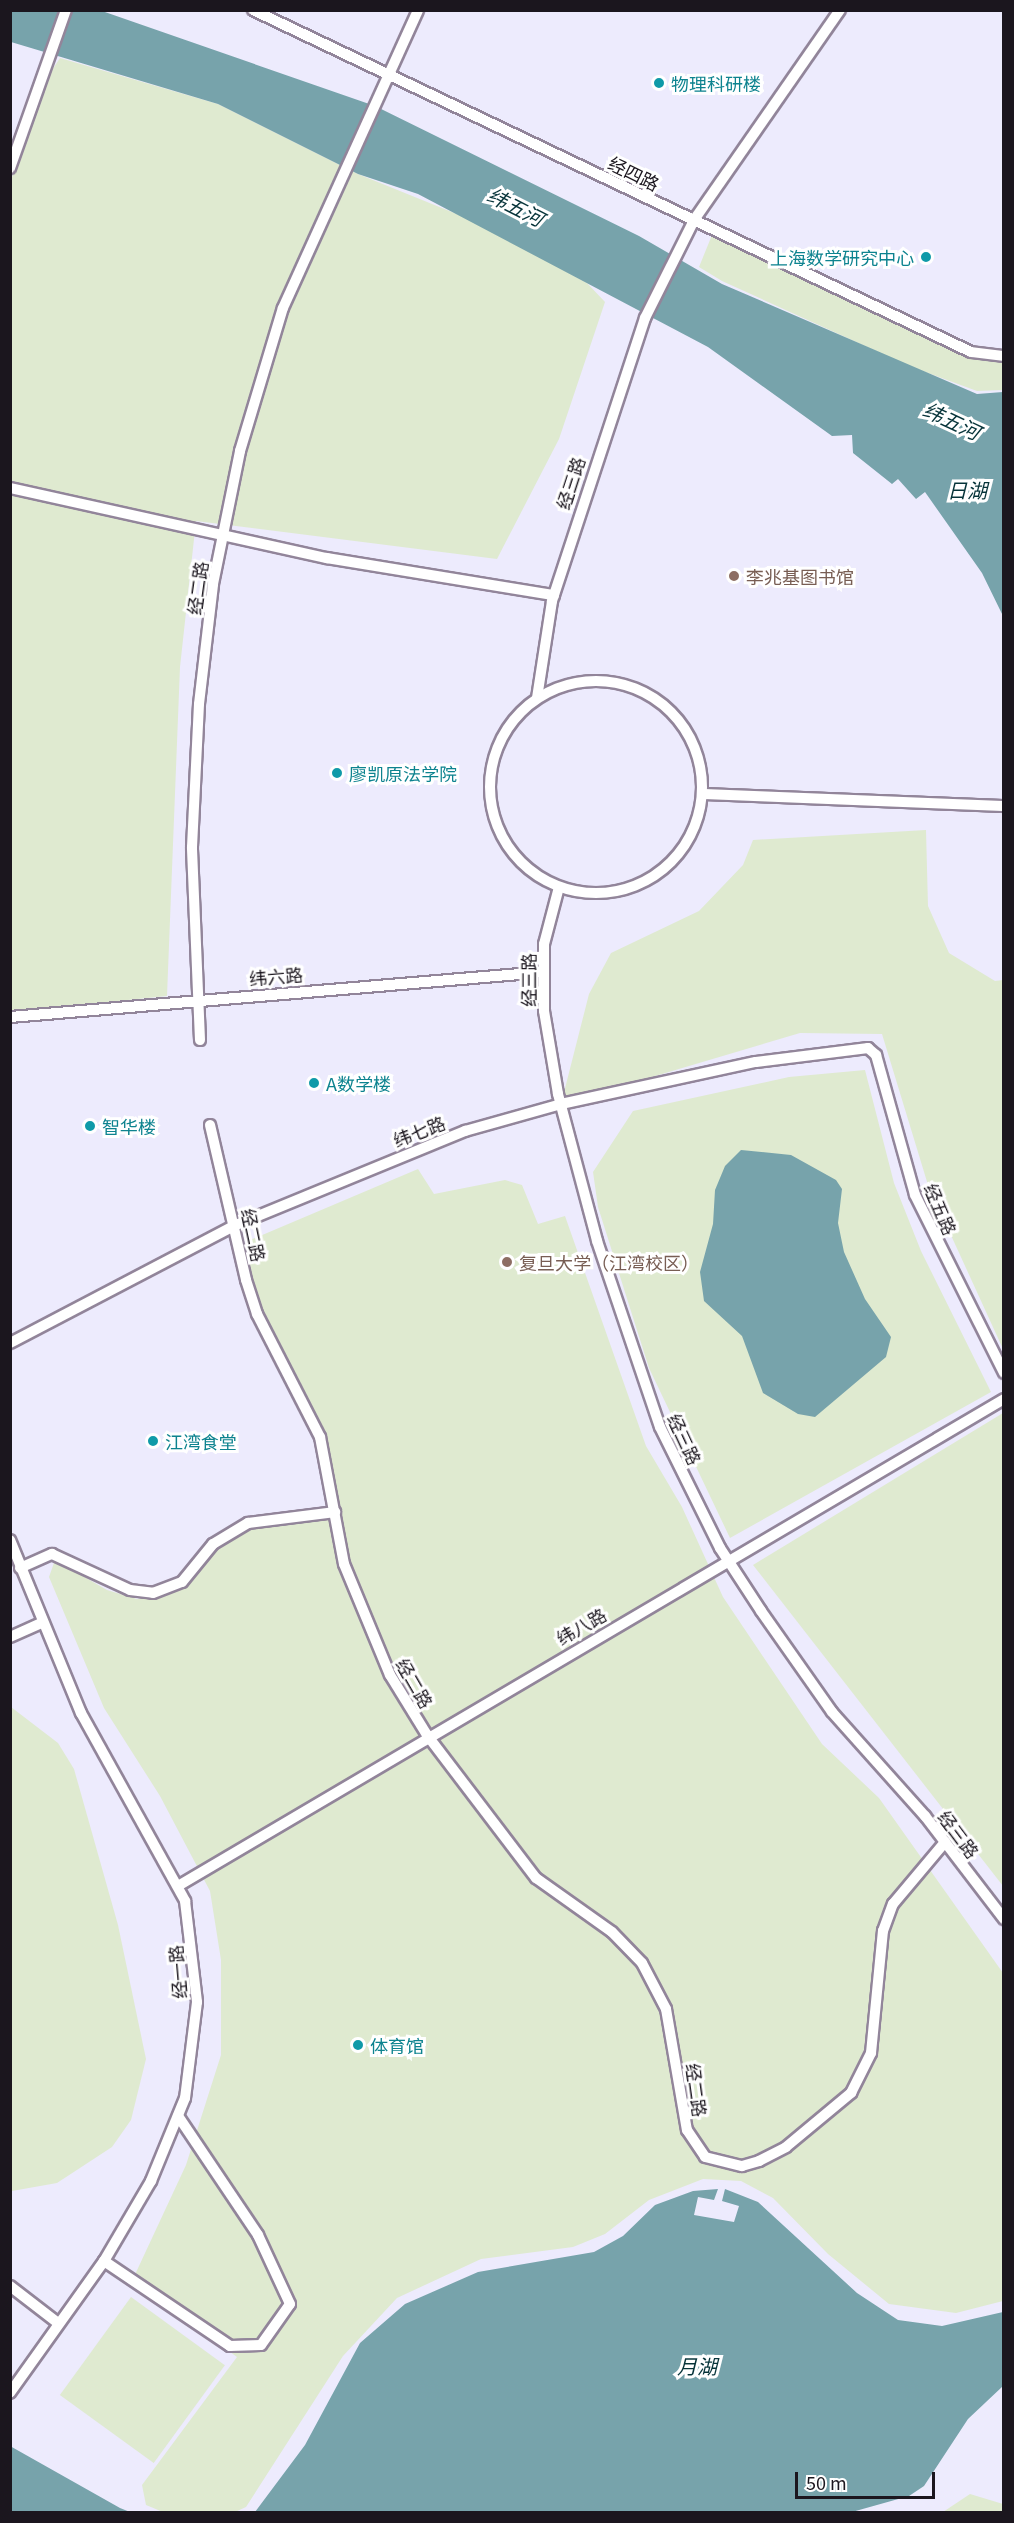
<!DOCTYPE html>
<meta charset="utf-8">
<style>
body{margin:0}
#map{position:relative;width:1014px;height:2523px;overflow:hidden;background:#fbf5ff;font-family:Georgia,"Noto Sans SC",serif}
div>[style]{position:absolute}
.education>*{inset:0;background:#edebfd;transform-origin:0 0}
.green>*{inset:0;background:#dfead0;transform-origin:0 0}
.water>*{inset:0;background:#77a3ab}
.roads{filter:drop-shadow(2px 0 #92859a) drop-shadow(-2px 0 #92859a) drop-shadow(0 2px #92859a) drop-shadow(0 -2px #92859a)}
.service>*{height:10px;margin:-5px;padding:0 5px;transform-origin:5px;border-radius:5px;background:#fff}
.service>.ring{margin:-5px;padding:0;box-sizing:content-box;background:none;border:10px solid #fff;border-radius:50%}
.dots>*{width:16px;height:16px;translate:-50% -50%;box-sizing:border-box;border:3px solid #fff;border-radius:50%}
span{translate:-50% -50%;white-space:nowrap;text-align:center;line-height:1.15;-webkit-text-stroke:6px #fff;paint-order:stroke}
.culture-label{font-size:18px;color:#0d838f}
.left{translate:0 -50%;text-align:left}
.right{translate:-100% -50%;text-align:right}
.street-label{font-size:18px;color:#1b161e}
.education-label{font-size:18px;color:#785e54}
.water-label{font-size:20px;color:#063339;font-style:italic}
.frame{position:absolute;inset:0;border:12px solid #1b161e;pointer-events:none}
.scale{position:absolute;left:795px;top:2472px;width:140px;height:27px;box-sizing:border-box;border:3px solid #1b161e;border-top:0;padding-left:8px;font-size:18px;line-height:21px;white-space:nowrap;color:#1b161e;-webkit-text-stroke:4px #fff;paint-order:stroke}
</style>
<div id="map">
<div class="education">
<div style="left:11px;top:11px;width:992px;height:2501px"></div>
</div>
<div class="green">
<div style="clip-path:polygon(60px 58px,218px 104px,358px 174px,474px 221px,587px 283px,605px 302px,559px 439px,497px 559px,196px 521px,180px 667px,167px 996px,11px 1012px,11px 180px,48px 76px)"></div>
<div style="clip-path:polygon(712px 235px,971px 355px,1003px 359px,1003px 390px,977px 391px,909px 366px,722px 281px,699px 267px)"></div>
<div style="clip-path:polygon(926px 830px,928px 906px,949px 953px,995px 981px,1003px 980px,1003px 1349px,928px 1185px,882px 1034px,800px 1033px,561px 1104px,589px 994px,611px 953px,699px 911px,743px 865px,753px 840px)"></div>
<div style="clip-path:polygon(865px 1070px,894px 1183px,921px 1251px,991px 1392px,730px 1538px,649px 1368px,598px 1207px,593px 1172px,633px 1111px,789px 1077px)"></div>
<div style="clip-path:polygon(418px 1169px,434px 1194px,505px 1180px,522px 1185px,538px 1224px,565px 1216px,646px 1446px,682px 1507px,723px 1597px,822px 1744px,879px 1798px,1003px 1973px,1003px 2301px,956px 2313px,889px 2304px,828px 2254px,773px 2198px,741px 2181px,703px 2179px,649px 2200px,605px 2234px,573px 2247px,481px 2259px,397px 2298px,343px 2356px,246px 2507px,235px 2512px,163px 2512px,146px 2505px,142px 2485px,237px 2357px,132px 2281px,186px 2165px,221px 2055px,221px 1960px,210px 1891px,160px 1796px,104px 1708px,49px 1577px,55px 1560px,107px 1590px,137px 1599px,164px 1596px,187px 1585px,221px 1545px,240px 1533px,259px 1525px,341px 1514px,326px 1436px,264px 1316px,250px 1271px,248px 1241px)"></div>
<div style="clip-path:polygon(1003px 1413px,1003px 1886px,753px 1565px)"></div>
<div style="clip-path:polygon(11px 1707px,58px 1743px,74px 1769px,118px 1925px,146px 2059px,131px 2120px,112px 2147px,57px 2183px,12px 2191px)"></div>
<div style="left:131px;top:2297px;width:116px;height:121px;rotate:36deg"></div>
<div style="clip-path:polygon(970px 2494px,1003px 2504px,1003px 2512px,943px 2512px)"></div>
</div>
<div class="water">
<div style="clip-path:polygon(10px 11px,102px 11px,375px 106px,639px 236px,722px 284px,977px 394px,1003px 392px,1003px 616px,982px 573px,925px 492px,916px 499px,898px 479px,892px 484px,853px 453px,852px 435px,832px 436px,708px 347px,418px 194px,358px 174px,218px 104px,11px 42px)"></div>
<div style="clip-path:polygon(741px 1150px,791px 1155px,836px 1180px,842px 1189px,838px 1223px,844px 1252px,865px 1299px,891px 1337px,886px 1357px,815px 1417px,798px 1414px,763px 1393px,742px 1336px,704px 1301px,700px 1272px,713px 1224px,715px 1190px,725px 1166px)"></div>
<div style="clip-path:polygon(718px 2189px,714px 2200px,698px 2197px,694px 2215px,734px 2222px,739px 2206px,722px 2201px,725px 2189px,758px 2202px,857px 2293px,898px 2320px,942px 2326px,1003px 2312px,1003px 2386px,968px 2419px,924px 2486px,909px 2496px,852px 2512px,255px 2512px,305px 2445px,360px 2343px,405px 2304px,478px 2272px,594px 2252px,623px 2236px,655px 2205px,693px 2191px)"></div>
<div style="clip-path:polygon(10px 2446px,120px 2508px,130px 2512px,11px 2512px)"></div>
</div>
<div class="roads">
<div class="service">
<div style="left:253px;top:10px;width:795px;rotate:25.47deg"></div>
<div style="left:971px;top:352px;width:33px;rotate:7deg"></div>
<div style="left:10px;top:168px;width:168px;rotate:-70.5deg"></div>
<div style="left:10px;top:488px;width:325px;rotate:12.5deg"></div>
<div style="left:327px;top:558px;width:230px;rotate:9.3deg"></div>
<div class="ring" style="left:490px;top:681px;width:202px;height:202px"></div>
<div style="left:537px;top:698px;width:98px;rotate:-81.2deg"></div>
<div style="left:552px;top:601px;width:298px;rotate:-71.8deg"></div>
<div style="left:645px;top:318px;width:110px;rotate:-63.4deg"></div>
<div style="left:694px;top:220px;width:256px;rotate:-55.2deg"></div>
<div style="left:703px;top:794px;width:301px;rotate:2.3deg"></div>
<div style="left:559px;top:887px;width:59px;rotate:104.7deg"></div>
<div style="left:544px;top:944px;width:67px;rotate:90deg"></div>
<div style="left:544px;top:1011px;width:84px;rotate:80.4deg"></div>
<div style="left:558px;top:1094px;width:152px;rotate:75.1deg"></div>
<div style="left:597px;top:1241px;width:196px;rotate:71.3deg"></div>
<div style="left:660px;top:1427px;width:135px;rotate:63.6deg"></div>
<div style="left:720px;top:1548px;width:75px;rotate:56.9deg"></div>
<div style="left:761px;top:1611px;width:123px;rotate:54.9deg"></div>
<div style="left:832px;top:1712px;width:140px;rotate:48.2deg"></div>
<div style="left:925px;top:1816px;width:130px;rotate:52.5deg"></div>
<div style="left:10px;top:1017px;width:536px;rotate:-4.82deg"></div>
<div style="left:200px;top:1040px;width:193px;rotate:-92.4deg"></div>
<div style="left:192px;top:847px;width:143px;rotate:-87.2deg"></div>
<div style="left:199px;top:704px;width:121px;rotate:-83.3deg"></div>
<div style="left:213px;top:584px;width:136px;rotate:-78.5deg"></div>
<div style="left:240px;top:451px;width:149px;rotate:-73.3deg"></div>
<div style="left:283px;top:308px;width:327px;rotate:-65.6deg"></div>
<div style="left:210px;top:1125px;width:159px;rotate:76.9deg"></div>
<div style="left:246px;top:1280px;width:36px;rotate:72deg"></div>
<div style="left:257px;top:1314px;width:138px;rotate:62.9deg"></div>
<div style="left:320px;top:1437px;width:129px;rotate:79.3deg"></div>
<div style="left:344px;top:1564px;width:120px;rotate:67.5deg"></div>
<div style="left:390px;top:1675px;width:70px;rotate:58.3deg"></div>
<div style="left:427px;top:1735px;width:180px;rotate:52.7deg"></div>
<div style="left:536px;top:1878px;width:93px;rotate:35.4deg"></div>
<div style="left:612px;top:1932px;width:43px;rotate:45.9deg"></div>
<div style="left:642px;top:1963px;width:52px;rotate:62.4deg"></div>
<div style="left:666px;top:2009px;width:123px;rotate:80.2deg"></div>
<div style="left:687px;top:2130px;width:32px;rotate:56deg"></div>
<div style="left:705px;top:2157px;width:38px;rotate:14deg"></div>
<div style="left:742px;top:2166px;width:18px;rotate:-16deg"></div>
<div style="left:759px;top:2161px;width:30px;rotate:-27deg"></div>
<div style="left:786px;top:2147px;width:85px;rotate:-39.7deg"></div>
<div style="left:851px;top:2093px;width:45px;rotate:-63.4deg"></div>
<div style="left:871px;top:2053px;width:123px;rotate:-84.4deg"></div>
<div style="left:883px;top:1931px;width:29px;rotate:-70deg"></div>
<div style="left:893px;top:1904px;width:81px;rotate:-50deg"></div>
<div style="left:10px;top:1343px;width:255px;rotate:-27.6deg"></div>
<div style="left:236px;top:1225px;width:248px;rotate:-22.3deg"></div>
<div style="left:465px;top:1131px;width:100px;rotate:-15.7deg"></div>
<div style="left:561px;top:1104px;width:199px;rotate:-12.2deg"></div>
<div style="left:756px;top:1062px;width:113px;rotate:-7.1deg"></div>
<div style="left:868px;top:1048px;width:11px;rotate:41deg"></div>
<div style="left:876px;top:1055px;width:145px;rotate:74.4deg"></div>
<div style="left:915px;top:1195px;width:199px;rotate:63.4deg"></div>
<div style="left:10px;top:1540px;width:187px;rotate:67.7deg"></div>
<div style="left:81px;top:1713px;width:215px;rotate:61deg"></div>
<div style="left:185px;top:1901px;width:102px;rotate:83.2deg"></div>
<div style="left:197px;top:2002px;width:97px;rotate:97.1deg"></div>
<div style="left:185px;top:2098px;width:90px;rotate:112.3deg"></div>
<div style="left:151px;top:2181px;width:93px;rotate:120.4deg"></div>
<div style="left:104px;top:2261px;width:162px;rotate:125.5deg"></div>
<div style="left:20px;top:1568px;width:35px;rotate:-24deg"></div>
<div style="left:52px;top:1554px;width:86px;rotate:24.8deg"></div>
<div style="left:130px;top:1590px;width:23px;rotate:7deg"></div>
<div style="left:153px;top:1593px;width:31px;rotate:-21deg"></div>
<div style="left:182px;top:1582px;width:49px;rotate:-50.8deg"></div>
<div style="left:213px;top:1544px;width:41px;rotate:-31deg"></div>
<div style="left:248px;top:1523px;width:88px;rotate:-7.2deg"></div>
<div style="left:10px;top:1637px;width:34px;rotate:-24deg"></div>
<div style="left:178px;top:1886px;width:959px;rotate:-30.52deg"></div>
<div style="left:104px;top:2261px;width:152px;rotate:34deg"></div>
<div style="left:230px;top:2346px;width:31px;rotate:-2deg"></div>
<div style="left:261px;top:2345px;width:50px;rotate:-54.7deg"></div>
<div style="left:290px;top:2304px;width:76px;rotate:-114.9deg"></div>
<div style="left:258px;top:2235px;width:143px;rotate:-123.9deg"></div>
<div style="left:10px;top:2286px;width:61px;rotate:37.6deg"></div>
</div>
</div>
<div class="dots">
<div style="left:659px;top:83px;background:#0f9aa8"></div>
<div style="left:926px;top:257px;background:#0f9aa8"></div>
<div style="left:734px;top:576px;background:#8d6e63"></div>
<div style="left:337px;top:773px;background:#0f9aa8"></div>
<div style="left:314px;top:1083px;background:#0f9aa8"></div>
<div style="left:90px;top:1126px;background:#0f9aa8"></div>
<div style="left:507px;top:1262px;background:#8d6e63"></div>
<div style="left:153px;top:1441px;background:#0f9aa8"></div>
<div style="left:358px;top:2045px;background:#0f9aa8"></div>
</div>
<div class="culture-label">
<span class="left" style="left:671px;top:83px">物理科研楼</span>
<span class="right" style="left:914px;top:257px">上海数学研究中心</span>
<span class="left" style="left:349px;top:773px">廖凯原法学院</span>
<span class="left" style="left:326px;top:1083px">A数学楼</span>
<span class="left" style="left:102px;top:1126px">智华楼</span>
<span class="left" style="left:165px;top:1441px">江湾食堂</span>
<span class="left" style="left:370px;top:2045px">体育馆</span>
</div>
<div class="street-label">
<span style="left:634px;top:173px;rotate:26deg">经四路</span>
<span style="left:570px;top:483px;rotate:-72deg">经三路</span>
<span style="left:197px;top:588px;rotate:-82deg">经二路</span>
<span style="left:276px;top:976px;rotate:-5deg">纬六路</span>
<span style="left:528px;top:980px;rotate:-90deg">经三路</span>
<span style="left:419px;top:1131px;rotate:-21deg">纬七路</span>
<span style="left:941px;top:1209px;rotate:67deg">经五路</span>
<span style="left:254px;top:1235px;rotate:78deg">经二路</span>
<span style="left:685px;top:1439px;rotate:65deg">经三路</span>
<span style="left:581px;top:1626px;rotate:-30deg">纬八路</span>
<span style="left:415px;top:1683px;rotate:60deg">经二路</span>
<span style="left:959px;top:1834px;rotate:53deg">经三路</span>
<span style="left:177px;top:1972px;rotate:-95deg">经一路</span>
<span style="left:697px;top:2090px;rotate:82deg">经二路</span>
</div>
<div class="education-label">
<span class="left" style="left:746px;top:576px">李兆基图书馆</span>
<span class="left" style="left:519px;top:1262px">复旦大学（江湾校区）</span>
</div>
<div class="water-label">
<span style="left:516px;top:206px;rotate:27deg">纬五河</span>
<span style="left:952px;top:420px;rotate:25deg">纬五河</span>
<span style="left:967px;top:489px">日湖</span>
<span style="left:697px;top:2365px">月湖</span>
</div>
<div class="frame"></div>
<div class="scale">50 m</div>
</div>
